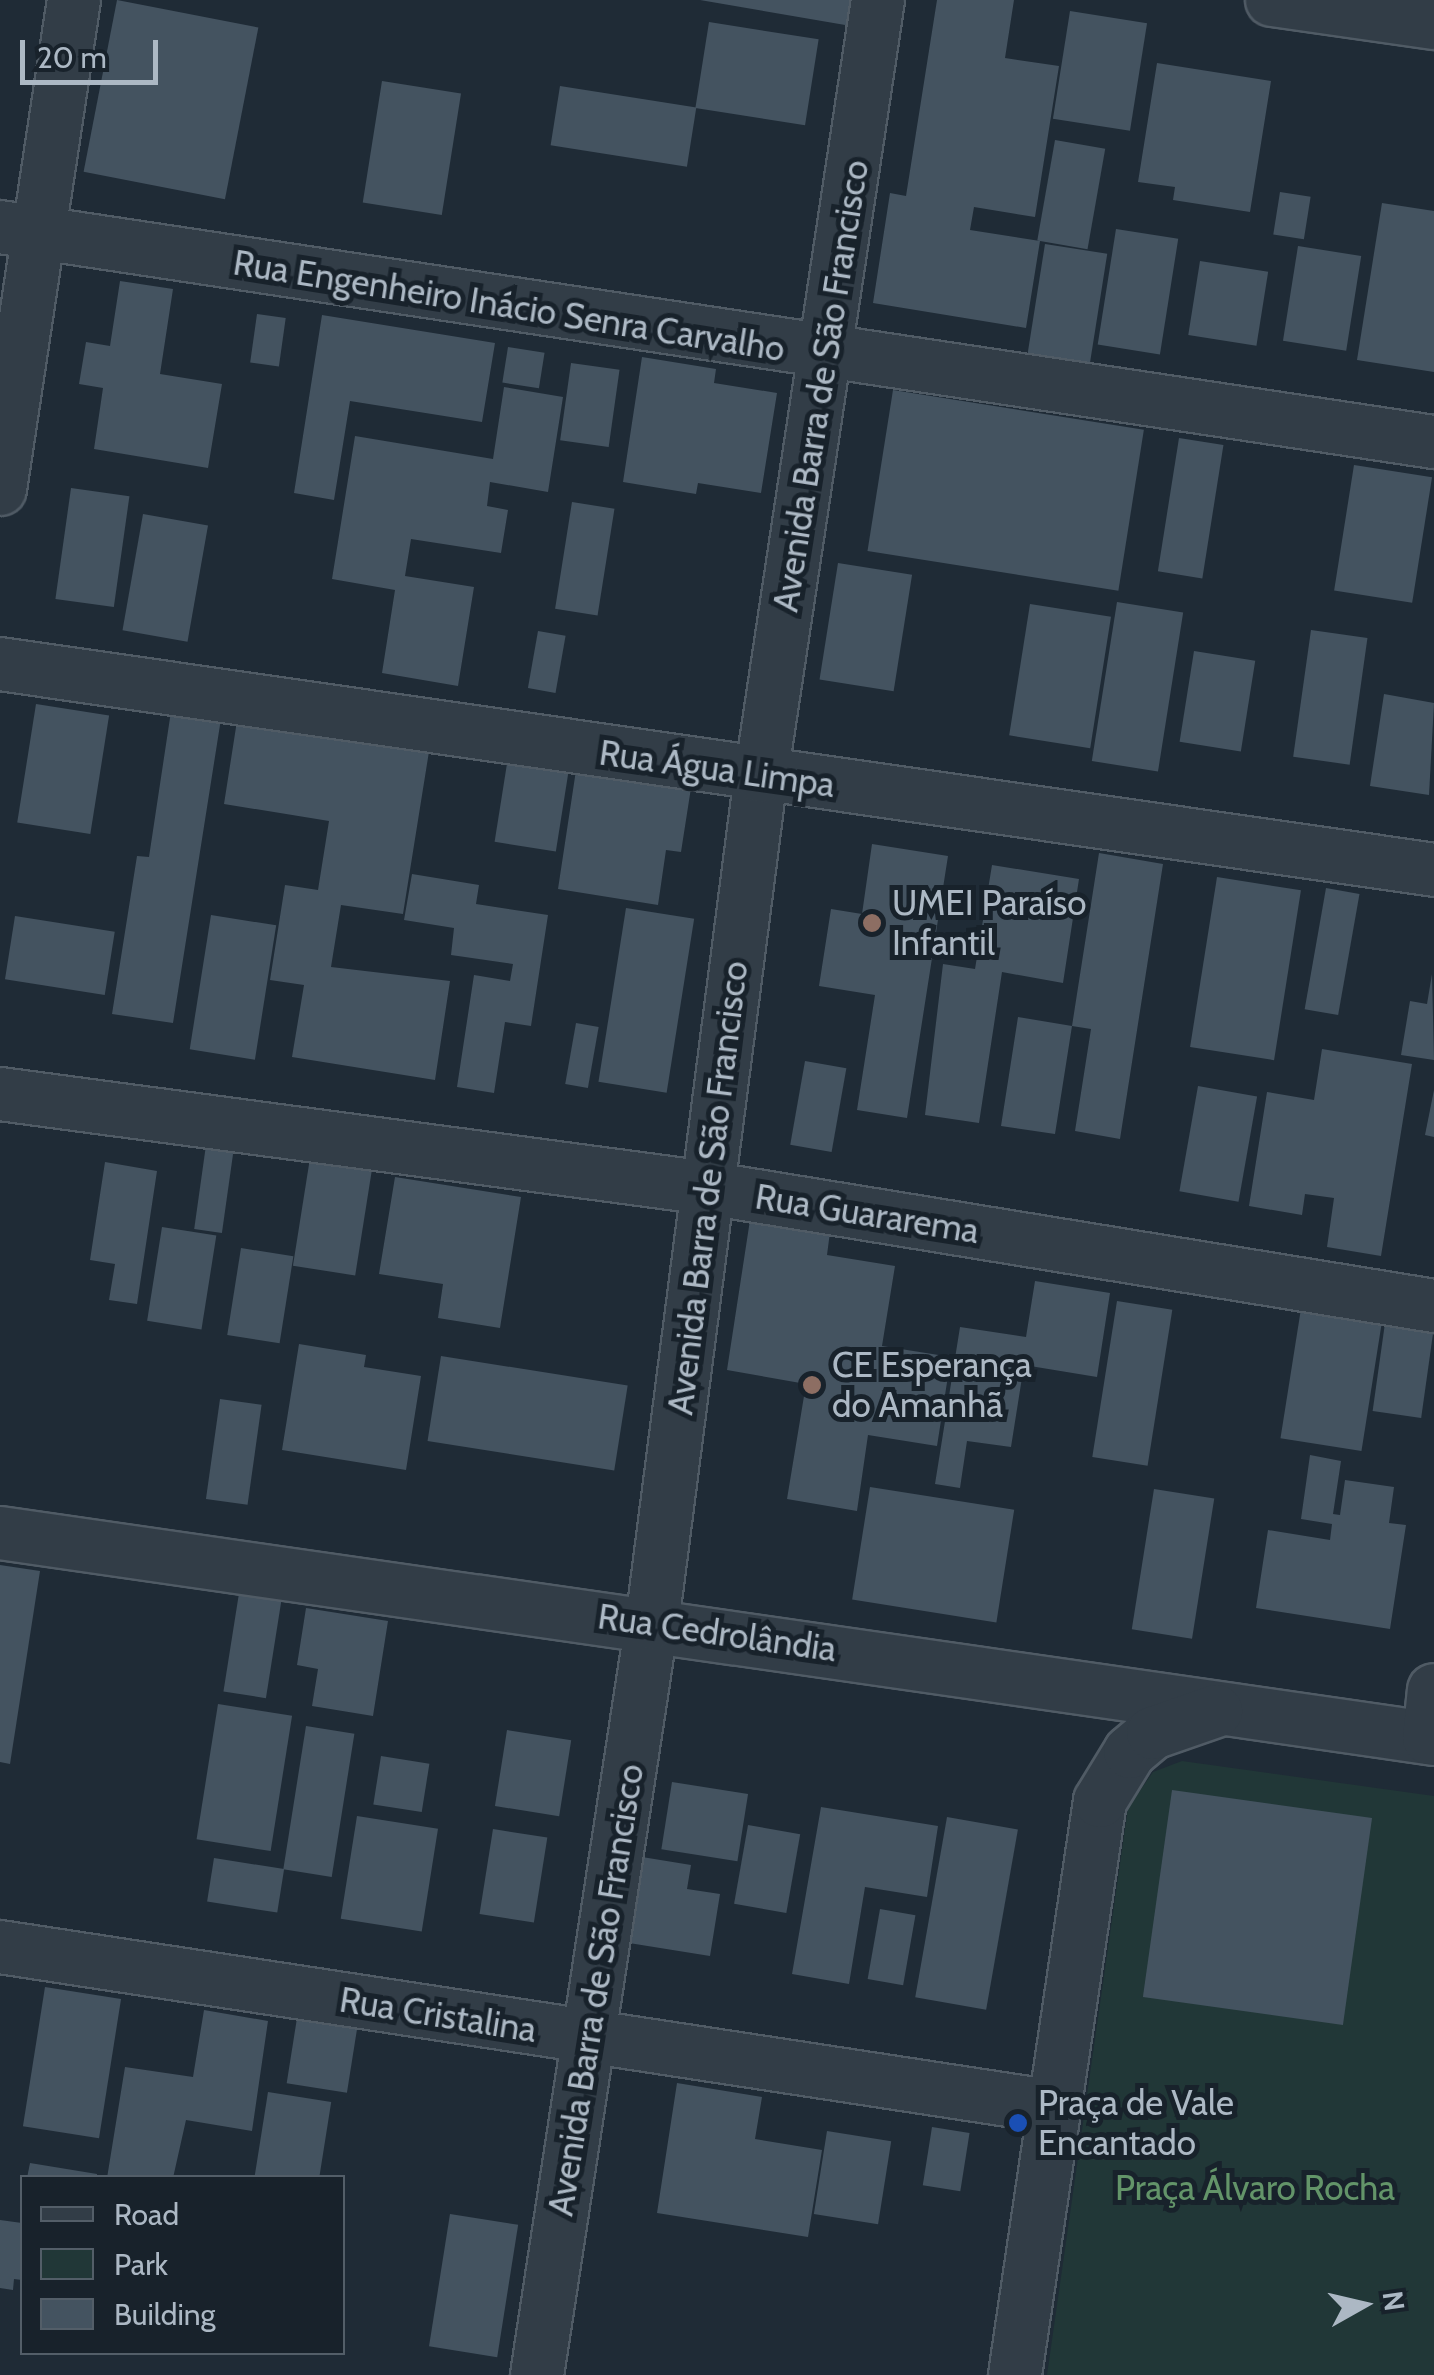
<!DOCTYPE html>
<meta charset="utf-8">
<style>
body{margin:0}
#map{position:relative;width:1434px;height:2375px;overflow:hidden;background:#1f2b36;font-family:Cabin,sans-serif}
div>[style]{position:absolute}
.green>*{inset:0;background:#213737}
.building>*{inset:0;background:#445360;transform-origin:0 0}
.roads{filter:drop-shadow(2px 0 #505b65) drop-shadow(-2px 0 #505b65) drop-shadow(0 2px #505b65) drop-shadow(0 -2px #505b65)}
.street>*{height:52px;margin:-26px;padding:0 26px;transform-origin:26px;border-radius:26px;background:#323d47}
.dots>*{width:28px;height:28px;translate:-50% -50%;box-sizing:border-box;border:5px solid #18222b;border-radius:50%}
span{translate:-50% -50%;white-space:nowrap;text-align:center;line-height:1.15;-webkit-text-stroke:10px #18222b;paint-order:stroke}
.street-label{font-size:35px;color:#acb8c4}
.poi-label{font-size:35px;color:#acb8c4}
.left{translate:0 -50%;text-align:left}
.park-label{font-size:35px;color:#639469}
.legend{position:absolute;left:20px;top:2175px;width:325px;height:180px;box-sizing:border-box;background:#18222b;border:2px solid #535e68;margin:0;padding:12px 18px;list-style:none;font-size:30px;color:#acb8c4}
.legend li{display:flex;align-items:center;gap:20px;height:50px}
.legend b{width:50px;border:2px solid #535e68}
.north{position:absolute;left:1314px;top:2255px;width:100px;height:100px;-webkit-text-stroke:8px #18222b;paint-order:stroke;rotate:82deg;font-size:28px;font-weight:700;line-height:40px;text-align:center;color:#acb8c4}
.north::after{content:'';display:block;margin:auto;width:35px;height:45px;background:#acb8c4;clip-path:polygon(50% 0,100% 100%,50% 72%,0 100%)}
.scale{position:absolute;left:20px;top:40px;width:138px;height:45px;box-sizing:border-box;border:5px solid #acb8c4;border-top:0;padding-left:12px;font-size:30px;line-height:35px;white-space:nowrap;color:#acb8c4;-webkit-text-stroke:8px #18222b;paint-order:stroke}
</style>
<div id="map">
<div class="green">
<div style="clip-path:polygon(1182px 1761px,1434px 1796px,1434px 2375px,1047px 2375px,1128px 1808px,1153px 1772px)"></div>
</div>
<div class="building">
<div style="left:117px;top:0;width:144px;height:175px;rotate:11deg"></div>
<div style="clip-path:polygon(700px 0,855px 0,851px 26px)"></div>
<div style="clip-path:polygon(937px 0,1014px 0,1005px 58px,1059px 66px,1035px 217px,974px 207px,970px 230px,1040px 241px,1026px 328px,873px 303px,890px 193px,906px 196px)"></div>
<div style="left:1070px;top:11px;width:78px;height:109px;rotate:9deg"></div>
<div style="left:709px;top:22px;width:111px;height:87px;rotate:9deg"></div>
<div style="clip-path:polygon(1157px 63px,1271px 81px,1250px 212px,1173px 200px,1175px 187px,1138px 182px)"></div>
<div style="left:382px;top:81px;width:80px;height:123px;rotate:9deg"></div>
<div style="left:560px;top:86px;width:138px;height:60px;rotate:9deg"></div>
<div style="left:1055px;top:140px;width:51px;height:102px;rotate:10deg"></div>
<div style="left:1280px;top:192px;width:31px;height:43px;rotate:9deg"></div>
<div style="clip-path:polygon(1382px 203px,1434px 211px,1434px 372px,1357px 360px)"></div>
<div style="left:1116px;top:229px;width:63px;height:117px;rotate:9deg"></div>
<div style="left:1045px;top:244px;width:63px;height:115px;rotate:9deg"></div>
<div style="left:1298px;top:246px;width:64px;height:96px;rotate:9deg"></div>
<div style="left:1200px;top:261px;width:69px;height:75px;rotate:9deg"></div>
<div style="clip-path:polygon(120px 281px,173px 289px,160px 374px,222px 384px,208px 468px,94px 449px,103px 388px,79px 384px,86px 342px,110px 346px)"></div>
<div style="left:257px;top:314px;width:29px;height:49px;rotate:8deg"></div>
<div style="clip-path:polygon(322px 315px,495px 343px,482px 422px,350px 401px,334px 500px,294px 493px)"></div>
<div style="left:508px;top:347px;width:37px;height:36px;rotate:9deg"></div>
<div style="clip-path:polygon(642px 357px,716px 369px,714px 383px,777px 393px,761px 493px,698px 483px,696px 494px,623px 482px)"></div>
<div style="left:571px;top:363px;width:49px;height:78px;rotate:8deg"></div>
<div style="clip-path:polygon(504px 387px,563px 397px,548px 492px,490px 482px,487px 506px,508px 510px,501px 553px,411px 539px,405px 576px,474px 587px,458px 686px,382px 673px,395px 590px,332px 579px,355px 436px,493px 459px)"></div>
<div style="left:893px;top:390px;width:254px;height:163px;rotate:9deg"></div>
<div style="left:1179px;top:438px;width:45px;height:135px;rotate:9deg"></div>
<div style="left:1354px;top:465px;width:79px;height:127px;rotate:9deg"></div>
<div style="left:71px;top:488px;width:59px;height:112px;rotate:8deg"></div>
<div style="left:572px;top:502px;width:43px;height:108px;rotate:9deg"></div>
<div style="left:143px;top:514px;width:66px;height:118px;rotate:10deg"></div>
<div style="left:838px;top:563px;width:75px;height:118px;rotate:9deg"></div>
<div style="left:1117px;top:602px;width:67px;height:161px;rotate:9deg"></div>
<div style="left:1030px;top:604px;width:82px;height:133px;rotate:9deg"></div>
<div style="left:1311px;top:630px;width:57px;height:128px;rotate:8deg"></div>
<div style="left:538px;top:631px;width:28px;height:58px;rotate:10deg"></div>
<div style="left:1194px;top:651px;width:62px;height:92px;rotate:9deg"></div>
<div style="clip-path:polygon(1384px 694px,1434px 703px,1429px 795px,1370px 786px)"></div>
<div style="clip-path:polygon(173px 698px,223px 706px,173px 1023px,112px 1014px,137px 856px,149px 857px)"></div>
<div style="left:36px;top:704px;width:74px;height:120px;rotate:9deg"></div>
<div style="clip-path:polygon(239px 708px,431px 739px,403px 914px,341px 905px,331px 967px,450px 981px,435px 1080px,292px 1057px,304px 985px,270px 980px,285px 885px,318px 890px,329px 821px,224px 804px)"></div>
<div style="left:509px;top:751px;width:62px;height:92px;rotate:9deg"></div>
<div style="clip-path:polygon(578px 757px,693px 775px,681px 852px,666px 850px,658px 905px,558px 889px)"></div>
<div style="clip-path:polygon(872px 844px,948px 856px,907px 1118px,857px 1110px,875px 995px,819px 986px,831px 909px,862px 914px)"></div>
<div style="clip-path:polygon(1099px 853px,1163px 864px,1120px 1139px,1075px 1131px,1091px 1029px,1072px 1026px,1055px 1134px,1001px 1126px,1018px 1017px,1072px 1026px)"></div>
<div style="clip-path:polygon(992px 865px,1079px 879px,1063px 983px,1002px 972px,979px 1123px,925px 1115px,943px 964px,975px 969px)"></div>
<div style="clip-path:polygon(412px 874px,479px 885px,476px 904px,548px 915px,531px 1026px,505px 1022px,494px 1093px,457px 1087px,474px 975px,510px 981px,513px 964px,451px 955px,454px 928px,404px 920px)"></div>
<div style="left:1217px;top:877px;width:85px;height:172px;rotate:9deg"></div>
<div style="left:1326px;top:888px;width:34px;height:123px;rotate:10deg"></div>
<div style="left:626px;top:908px;width:69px;height:176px;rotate:9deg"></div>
<div style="left:211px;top:915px;width:66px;height:136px;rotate:9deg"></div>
<div style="left:15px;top:916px;width:101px;height:64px;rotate:9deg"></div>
<div style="clip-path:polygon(1432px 974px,1434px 1060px,1401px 1055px,1410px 1001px,1427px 1004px)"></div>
<div style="left:576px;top:1023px;width:23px;height:62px;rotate:10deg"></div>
<div style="clip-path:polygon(1322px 1049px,1412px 1064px,1381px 1256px,1327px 1247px,1334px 1198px,1305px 1194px,1302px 1215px,1249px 1206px,1267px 1092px,1314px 1100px)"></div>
<div style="left:805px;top:1061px;width:42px;height:85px;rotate:10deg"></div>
<div style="left:1198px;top:1086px;width:60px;height:107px;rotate:10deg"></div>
<div style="clip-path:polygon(1434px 1090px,1434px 1137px,1425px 1135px)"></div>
<div style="left:207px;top:1138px;width:28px;height:92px;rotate:8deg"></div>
<div style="left:310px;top:1158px;width:63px;height:109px;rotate:9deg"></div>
<div style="clip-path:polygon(105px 1162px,157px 1171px,137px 1304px,109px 1300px,115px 1264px,90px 1260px)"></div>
<div style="clip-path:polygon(395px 1177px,521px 1197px,500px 1328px,438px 1318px,443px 1284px,379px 1274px)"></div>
<div style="clip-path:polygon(750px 1220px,830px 1232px,827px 1255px,895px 1266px,882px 1346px,951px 1357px,937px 1446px,868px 1435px,857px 1511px,787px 1499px,806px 1384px,727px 1370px)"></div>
<div style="left:162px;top:1227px;width:55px;height:95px;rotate:9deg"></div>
<div style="left:241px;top:1248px;width:53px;height:88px;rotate:9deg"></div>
<div style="clip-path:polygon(1035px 1281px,1110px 1293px,1097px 1377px,1024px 1365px,1011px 1447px,967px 1441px,960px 1488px,935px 1484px,960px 1327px,1026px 1337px)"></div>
<div style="left:1303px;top:1296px;width:82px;height:144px;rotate:9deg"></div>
<div style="left:1117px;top:1301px;width:56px;height:158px;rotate:9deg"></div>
<div style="left:1386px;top:1316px;width:49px;height:96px;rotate:8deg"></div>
<div style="clip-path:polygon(299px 1344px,366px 1355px,364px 1367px,421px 1376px,406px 1470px,282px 1450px)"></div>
<div style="left:441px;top:1356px;width:189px;height:86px;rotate:9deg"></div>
<div style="left:220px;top:1399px;width:42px;height:101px;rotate:8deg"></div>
<div style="clip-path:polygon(1310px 1455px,1341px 1461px,1333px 1514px,1340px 1515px,1345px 1480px,1394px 1487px,1389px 1523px,1406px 1525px,1390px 1629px,1256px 1608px,1268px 1530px,1330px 1540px,1332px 1524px,1301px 1519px)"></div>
<div style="left:870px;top:1487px;width:146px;height:114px;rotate:9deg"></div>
<div style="left:1154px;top:1489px;width:61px;height:142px;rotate:9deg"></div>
<div style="clip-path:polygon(0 1565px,40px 1571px,10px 1764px,0 1762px)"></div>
<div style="left:243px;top:1568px;width:43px;height:125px;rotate:9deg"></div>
<div style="clip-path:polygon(306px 1608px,388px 1621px,373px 1716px,312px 1706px,318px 1669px,297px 1665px)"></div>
<div style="left:218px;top:1704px;width:75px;height:137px;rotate:9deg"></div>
<div style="left:306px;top:1726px;width:49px;height:145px;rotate:9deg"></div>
<div style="left:507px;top:1730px;width:65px;height:77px;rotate:9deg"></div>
<div style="left:381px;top:1756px;width:49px;height:49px;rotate:9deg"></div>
<div style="left:672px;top:1782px;width:77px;height:68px;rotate:9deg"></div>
<div style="left:1172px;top:1790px;width:202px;height:209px;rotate:8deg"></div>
<div style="clip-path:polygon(821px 1807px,938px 1826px,927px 1897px,865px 1887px,849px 1984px,792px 1974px)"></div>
<div style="left:357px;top:1816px;width:82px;height:104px;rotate:9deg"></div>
<div style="left:947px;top:1817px;width:72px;height:183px;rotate:10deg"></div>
<div style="left:748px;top:1825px;width:53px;height:80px;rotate:10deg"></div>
<div style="left:493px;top:1829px;width:55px;height:86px;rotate:9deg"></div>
<div style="clip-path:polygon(642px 1857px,691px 1865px,687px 1889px,720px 1894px,710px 1956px,629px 1943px)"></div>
<div style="left:214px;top:1858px;width:71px;height:44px;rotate:9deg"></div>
<div style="left:880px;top:1909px;width:36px;height:71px;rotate:10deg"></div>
<div style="left:45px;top:1987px;width:77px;height:141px;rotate:9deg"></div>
<div style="clip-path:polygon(204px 2010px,268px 2021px,252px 2131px,186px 2120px,173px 2178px,107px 2178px,125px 2067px,193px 2077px)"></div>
<div style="left:297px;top:2018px;width:61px;height:66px;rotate:9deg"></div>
<div style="clip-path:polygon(677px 2083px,762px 2097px,755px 2139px,822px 2150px,808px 2237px,657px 2213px)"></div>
<div style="left:268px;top:2092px;width:64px;height:84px;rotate:9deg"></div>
<div style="left:932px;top:2127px;width:38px;height:59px;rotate:9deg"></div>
<div style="left:827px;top:2131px;width:65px;height:84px;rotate:9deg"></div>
<div style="clip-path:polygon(30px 2163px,97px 2174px,97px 2178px,27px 2178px)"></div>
<div style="left:450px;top:2214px;width:69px;height:134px;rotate:9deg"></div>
<div style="clip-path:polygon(0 2220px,22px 2223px,22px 2280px,14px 2279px,13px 2290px,0 2288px)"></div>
</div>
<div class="roads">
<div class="street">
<div style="left:1272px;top:0;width:164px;rotate:8.1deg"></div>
<div style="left:0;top:227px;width:1450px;rotate:8.53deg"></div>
<div style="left:0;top:489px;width:495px;rotate:-81.4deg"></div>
<div style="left:0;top:664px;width:1449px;rotate:8.17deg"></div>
<div style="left:0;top:1094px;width:713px;rotate:7.57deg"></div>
<div style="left:707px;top:1188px;width:737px;rotate:9.22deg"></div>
<div style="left:0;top:1533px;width:1449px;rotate:8.17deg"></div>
<div style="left:1429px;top:1738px;width:48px;rotate:-84.1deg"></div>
<div style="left:0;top:1947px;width:1066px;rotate:8.63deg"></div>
<div style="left:537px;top:2375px;width:761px;rotate:-81.31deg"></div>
<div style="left:652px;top:1623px;width:854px;rotate:-82.67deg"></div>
<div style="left:761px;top:776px;width:785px;rotate:-81.43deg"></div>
<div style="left:1015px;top:2375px;width:580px;rotate:-81.58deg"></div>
<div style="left:1100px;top:1801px;width:57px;rotate:-58.5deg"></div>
<div style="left:1130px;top:1752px;width:30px;rotate:-40deg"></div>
<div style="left:1153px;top:1733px;width:67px;rotate:-19.2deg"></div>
</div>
</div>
<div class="dots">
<div style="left:872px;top:923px;background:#8d6e63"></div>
<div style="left:812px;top:1385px;background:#8d6e63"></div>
<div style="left:1018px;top:2123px;background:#1a4fb4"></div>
</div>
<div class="street-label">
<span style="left:509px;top:306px;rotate:9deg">Rua Engenheiro Inácio Senra Carvalho</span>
<span style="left:821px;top:386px;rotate:-81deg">Avenida Barra de São Francisco</span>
<span style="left:717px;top:769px;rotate:8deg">Rua Água Limpa</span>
<span style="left:708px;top:1188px;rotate:-83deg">Avenida Barra de São Francisco</span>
<span style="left:867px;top:1214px;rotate:9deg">Rua Guararema</span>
<span style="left:717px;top:1633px;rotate:8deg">Rua Cedrolândia</span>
<span style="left:596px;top:1990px;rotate:-81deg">Avenida Barra de São Francisco</span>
<span style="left:438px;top:2015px;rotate:9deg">Rua Cristalina</span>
</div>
<div class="poi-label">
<span class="left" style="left:892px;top:923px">UMEI Paraíso<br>Infantil</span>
<span class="left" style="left:832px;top:1385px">CE Esperança<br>do Amanhã</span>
<span class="left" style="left:1038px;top:2123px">Praça de Vale<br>Encantado</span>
</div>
<div class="park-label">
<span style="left:1255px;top:2188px">Praça Álvaro Rocha</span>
</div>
<ul class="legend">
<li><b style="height:12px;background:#323d47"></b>Road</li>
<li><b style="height:28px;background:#213737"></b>Park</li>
<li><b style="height:28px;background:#445360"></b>Building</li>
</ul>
<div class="north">N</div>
<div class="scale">20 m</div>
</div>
